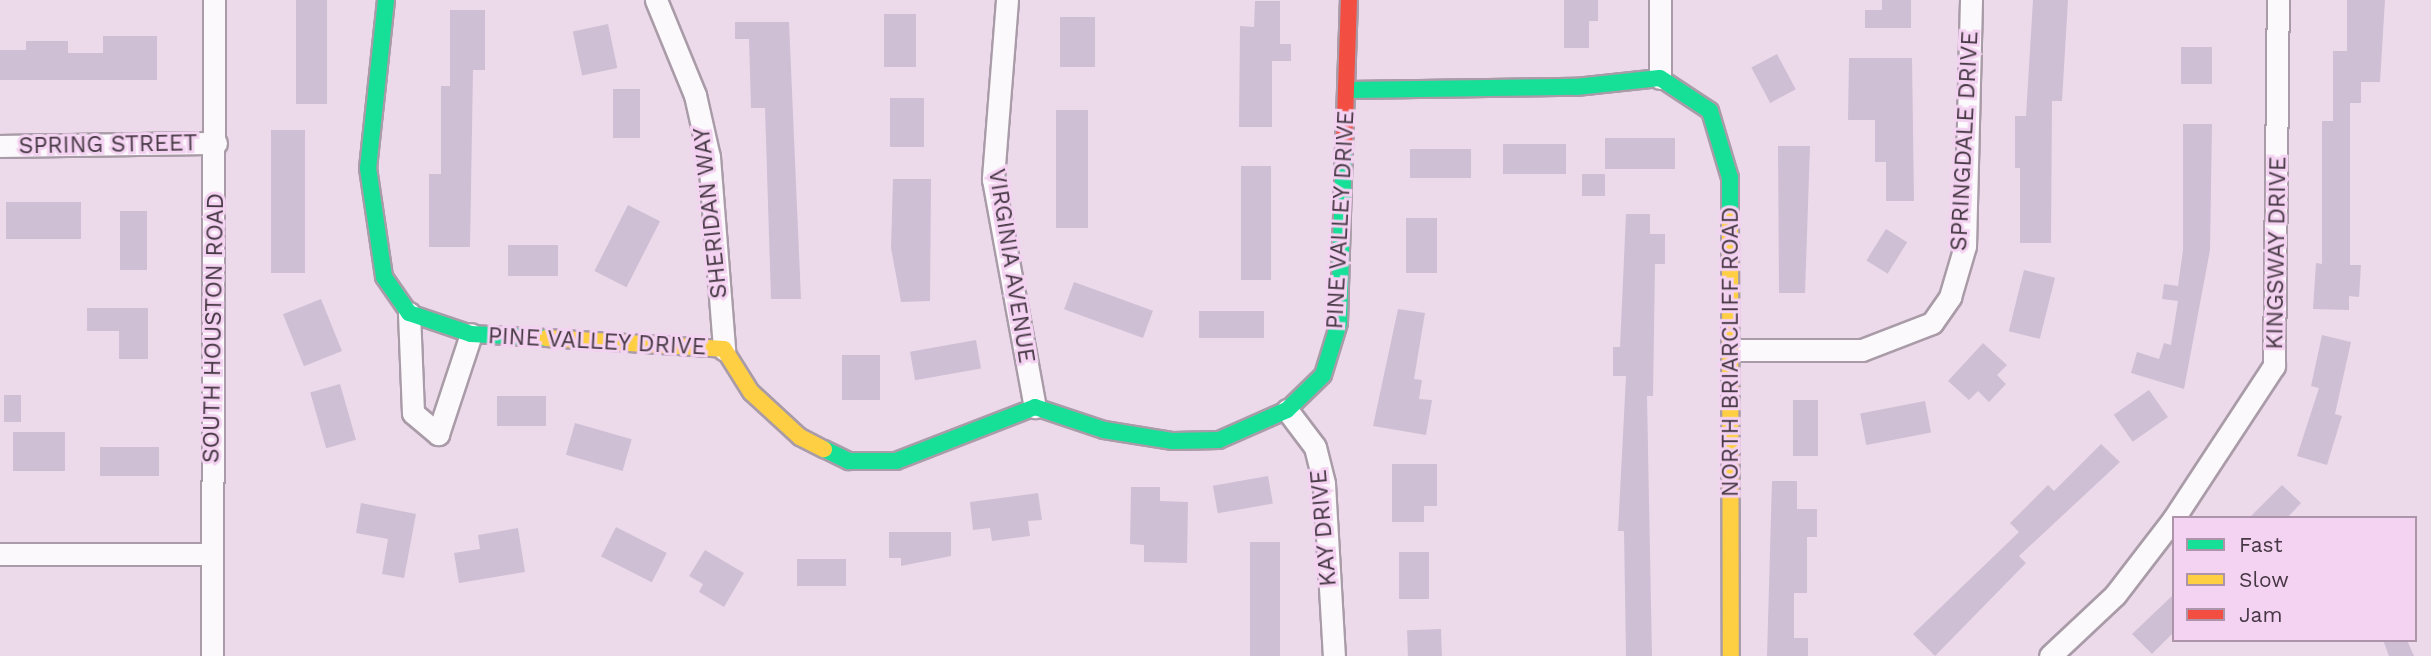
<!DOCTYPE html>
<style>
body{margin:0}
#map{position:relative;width:2431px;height:656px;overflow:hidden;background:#ecdaeb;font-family:"Work Sans",sans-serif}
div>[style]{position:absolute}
.building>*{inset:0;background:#cebfd4;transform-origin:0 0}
.roads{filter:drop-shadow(2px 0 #a99ca8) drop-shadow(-2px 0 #a99ca8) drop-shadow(0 2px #a99ca8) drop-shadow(0 -2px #a99ca8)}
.street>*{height:21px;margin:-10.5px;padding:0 10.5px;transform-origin:10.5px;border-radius:10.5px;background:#fcf9fc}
.fast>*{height:16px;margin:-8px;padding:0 8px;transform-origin:8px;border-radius:8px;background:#16e098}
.slow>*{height:16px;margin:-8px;padding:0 8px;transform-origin:8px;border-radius:8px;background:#ffcf43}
.jam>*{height:16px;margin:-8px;padding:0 8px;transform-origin:8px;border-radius:8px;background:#f24e42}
span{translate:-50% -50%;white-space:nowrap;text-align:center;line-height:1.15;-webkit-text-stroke:6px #f4d2f1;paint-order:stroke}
.street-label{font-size:23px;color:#453743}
.legend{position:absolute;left:2172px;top:516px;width:245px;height:126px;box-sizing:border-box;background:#f4d2f1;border:2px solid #ae94ab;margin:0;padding:9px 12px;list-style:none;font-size:21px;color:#453743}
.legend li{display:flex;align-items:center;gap:14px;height:35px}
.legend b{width:35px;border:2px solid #ae94ab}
</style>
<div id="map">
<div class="building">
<div style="left:296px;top:0;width:31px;height:104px"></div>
<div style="clip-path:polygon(1564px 0,1598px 0,1598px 21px,1589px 21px,1589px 48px,1564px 48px)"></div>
<div style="clip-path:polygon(1882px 0,1911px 0,1911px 28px,1865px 28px,1865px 10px,1882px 10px)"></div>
<div style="clip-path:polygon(2033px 0,2068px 0,2062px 101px,2052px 101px,2051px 243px,2020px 243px,2020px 168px,2015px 168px,2015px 116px,2026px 116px)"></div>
<div style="clip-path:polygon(2347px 0,2385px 0,2380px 82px,2361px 82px,2361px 103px,2350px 103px,2350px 265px,2361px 265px,2359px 297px,2349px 296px,2349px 310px,2313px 309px,2316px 263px,2322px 264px,2322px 121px,2333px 121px,2333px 51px,2347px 51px)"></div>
<div style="clip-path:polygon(1255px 1px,1280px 1px,1280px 44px,1291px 44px,1291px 61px,1272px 61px,1272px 127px,1239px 127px,1240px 26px,1254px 27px)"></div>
<div style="clip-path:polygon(450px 10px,485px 10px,485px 70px,473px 70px,470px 247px,429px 247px,429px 174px,441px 174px,441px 86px,450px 86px)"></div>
<div style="left:884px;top:14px;width:32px;height:53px"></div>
<div style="left:1060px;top:17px;width:35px;height:50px"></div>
<div style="clip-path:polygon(735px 22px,789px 22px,801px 299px,771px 299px,765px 108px,751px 108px,749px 39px,735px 39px)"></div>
<div style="left:608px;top:24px;width:45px;height:36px;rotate:78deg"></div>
<div style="clip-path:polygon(103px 36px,157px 36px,157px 80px,0 80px,0 50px,26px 50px,26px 41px,68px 41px,68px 53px,103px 53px)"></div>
<div style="left:2181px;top:47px;width:31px;height:37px"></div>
<div style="left:1777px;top:54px;width:40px;height:29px;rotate:62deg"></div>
<div style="clip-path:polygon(1849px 58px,1912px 58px,1914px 201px,1886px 201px,1886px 162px,1875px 162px,1875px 120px,1848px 120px)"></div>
<div style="left:613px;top:89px;width:27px;height:49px"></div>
<div style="left:890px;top:98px;width:34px;height:49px"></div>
<div style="left:1056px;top:110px;width:32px;height:118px"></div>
<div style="clip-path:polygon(2183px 124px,2212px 124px,2210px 250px,2184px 389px,2131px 373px,2137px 352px,2159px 359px,2164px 343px,2171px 345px,2178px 301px,2162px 299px,2164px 284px,2178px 286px,2183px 250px)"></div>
<div style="left:305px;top:130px;width:143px;height:34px;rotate:90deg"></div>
<div style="left:1605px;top:138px;width:70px;height:31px"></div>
<div style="left:1503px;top:144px;width:63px;height:30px"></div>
<div style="clip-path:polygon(1778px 146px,1810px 146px,1805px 293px,1779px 293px)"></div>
<div style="left:1410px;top:149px;width:61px;height:29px"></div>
<div style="left:1241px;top:166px;width:30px;height:114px"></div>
<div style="left:1582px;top:174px;width:23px;height:22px"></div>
<div style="clip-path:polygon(893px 179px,931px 179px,930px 301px,901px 302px,891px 248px)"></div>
<div style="left:6px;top:202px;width:75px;height:37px"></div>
<div style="left:628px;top:205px;width:36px;height:74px;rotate:27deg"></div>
<div style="left:120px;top:211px;width:27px;height:59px"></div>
<div style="clip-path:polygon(1626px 214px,1650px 214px,1650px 234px,1665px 234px,1665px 264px,1655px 264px,1653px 396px,1647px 396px,1652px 656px,1626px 656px,1624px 531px,1618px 531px,1626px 376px,1613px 376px,1613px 347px,1620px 347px)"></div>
<div style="left:1406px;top:218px;width:31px;height:55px"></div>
<div style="left:1886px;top:229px;width:25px;height:37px;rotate:32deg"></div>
<div style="left:508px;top:245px;width:50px;height:31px"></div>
<div style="left:2024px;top:270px;width:32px;height:63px;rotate:14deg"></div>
<div style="left:1074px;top:282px;width:84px;height:29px;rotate:20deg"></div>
<div style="left:321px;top:299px;width:56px;height:41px;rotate:68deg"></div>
<div style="clip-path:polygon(87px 308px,148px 308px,148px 359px,119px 359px,119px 331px,87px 331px)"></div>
<div style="clip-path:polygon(1398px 309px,1425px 313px,1414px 379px,1422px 380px,1419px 399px,1432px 400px,1426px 435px,1373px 426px)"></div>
<div style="left:1199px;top:311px;width:65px;height:27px"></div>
<div style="clip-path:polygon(2322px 335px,2351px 342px,2335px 414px,2342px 416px,2327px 465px,2297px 456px,2319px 388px,2311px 386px)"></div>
<div style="left:976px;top:340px;width:29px;height:67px;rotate:80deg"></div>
<div style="clip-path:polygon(1983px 343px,2007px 365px,1997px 375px,2006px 384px,1989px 402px,1978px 391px,1969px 400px,1948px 381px)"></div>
<div style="left:842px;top:355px;width:38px;height:45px"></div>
<div style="left:340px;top:384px;width:58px;height:31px;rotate:74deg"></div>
<div style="left:2149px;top:390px;width:33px;height:43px;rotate:55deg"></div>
<div style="left:4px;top:395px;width:17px;height:27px"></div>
<div style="left:497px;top:396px;width:49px;height:30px"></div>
<div style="left:1793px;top:400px;width:25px;height:56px"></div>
<div style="left:1925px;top:401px;width:32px;height:66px;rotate:79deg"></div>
<div style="left:575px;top:423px;width:59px;height:33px;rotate:16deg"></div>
<div style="left:13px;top:432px;width:52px;height:39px"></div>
<div style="clip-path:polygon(2101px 444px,2120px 462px,2019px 556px,2026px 563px,1935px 656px,1913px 634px,2019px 532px,2010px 523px,2048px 485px,2054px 491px)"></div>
<div style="left:100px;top:447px;width:59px;height:29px"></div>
<div style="clip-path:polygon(1392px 464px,1437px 464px,1437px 506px,1424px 506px,1424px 522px,1392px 522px)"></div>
<div style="left:1268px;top:476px;width:28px;height:56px;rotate:80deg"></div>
<div style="clip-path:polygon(1772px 481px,1797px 481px,1797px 509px,1817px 509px,1817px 537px,1807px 537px,1807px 593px,1794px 593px,1794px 638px,1808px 638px,1808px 656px,1767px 656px)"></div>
<div style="clip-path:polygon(2282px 485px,2301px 503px,2287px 518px,2249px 518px)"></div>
<div style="clip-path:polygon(1131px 487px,1160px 487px,1160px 501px,1188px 502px,1187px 563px,1144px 562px,1144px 545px,1130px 544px)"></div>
<div style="clip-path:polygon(1038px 493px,1042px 520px,1028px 521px,1030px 536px,992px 541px,990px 528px,973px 530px,970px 502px)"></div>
<div style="clip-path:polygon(361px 503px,416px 514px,404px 578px,382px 574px,388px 539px,356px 533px)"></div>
<div style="left:616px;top:527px;width:57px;height:33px;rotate:27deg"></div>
<div style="clip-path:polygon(518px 528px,525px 572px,459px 583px,454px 553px,480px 549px,478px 535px)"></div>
<div style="clip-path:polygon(889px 532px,951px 532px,951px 556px,901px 566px,901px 558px,889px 558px)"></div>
<div style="left:1250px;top:542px;width:30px;height:114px"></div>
<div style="clip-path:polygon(705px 550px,744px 573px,724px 607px,699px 592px,703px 584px,689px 576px)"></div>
<div style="left:1399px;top:552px;width:30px;height:47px"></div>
<div style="left:797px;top:559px;width:49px;height:27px"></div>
<div style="clip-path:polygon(2174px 594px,2174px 632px,2152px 654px,2132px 634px)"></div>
<div style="left:1441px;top:629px;width:27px;height:34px;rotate:88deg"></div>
<div style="clip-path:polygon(2383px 640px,2407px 640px,2414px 656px,2389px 656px)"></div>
</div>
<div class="roads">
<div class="street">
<div style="left:656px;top:0;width:103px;rotate:67.7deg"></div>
<div style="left:695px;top:95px;width:64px;rotate:77.3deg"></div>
<div style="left:709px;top:157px;width:193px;rotate:85.5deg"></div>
<div style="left:1007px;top:0;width:180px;rotate:94.5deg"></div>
<div style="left:993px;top:179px;width:232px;rotate:79.6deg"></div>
<div style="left:1660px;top:0;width:78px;rotate:90deg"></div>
<div style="left:0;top:146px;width:216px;rotate:-0.8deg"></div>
<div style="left:409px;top:313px;width:100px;rotate:87.7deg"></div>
<div style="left:413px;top:413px;width:33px;rotate:40deg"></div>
<div style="left:438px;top:434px;width:105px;rotate:-71.7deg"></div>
<div style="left:1733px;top:350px;width:129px"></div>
<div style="left:1862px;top:350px;width:75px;rotate:-21.1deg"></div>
<div style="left:1932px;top:323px;width:32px;rotate:-55deg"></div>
<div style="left:1950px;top:297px;width:53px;rotate:-73.6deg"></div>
<div style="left:1965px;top:246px;width:246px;rotate:-88.6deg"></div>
<div style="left:1287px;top:410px;width:46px;rotate:52.9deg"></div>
<div style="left:1315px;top:447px;width:38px;rotate:76deg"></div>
<div style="left:1324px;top:484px;width:172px;rotate:86.7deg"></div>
<div style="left:2174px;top:518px;width:182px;rotate:-56.7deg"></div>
<div style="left:2274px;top:366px;width:366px;rotate:-89.4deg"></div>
<div style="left:0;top:554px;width:210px"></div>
<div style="left:212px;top:656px;width:656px;rotate:-89.83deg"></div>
<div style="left:2050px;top:656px;width:89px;rotate:-43.2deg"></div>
<div style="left:2115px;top:595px;width:97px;rotate:-52.5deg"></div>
</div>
<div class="fast">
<div style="left:386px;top:0;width:169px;rotate:96.1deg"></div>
<div style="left:368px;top:168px;width:110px;rotate:81.6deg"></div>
<div style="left:384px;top:277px;width:44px;rotate:55.2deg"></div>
<div style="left:409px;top:313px;width:65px;rotate:18.7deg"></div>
<div style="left:471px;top:334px;width:75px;rotate:3.1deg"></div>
<div style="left:1349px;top:90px;width:227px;rotate:-0.8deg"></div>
<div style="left:1576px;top:87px;width:84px;rotate:-6.1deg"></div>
<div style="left:1660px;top:78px;width:60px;rotate:33.4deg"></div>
<div style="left:1710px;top:111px;width:70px;rotate:73.4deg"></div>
<div style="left:1730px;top:178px;width:37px;rotate:90deg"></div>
<div style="left:824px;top:449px;width:28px;rotate:26deg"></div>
<div style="left:849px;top:461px;width:47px"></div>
<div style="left:896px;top:461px;width:149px;rotate:-21.2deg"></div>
<div style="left:1035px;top:407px;width:73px;rotate:18.4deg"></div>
<div style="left:1104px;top:430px;width:70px;rotate:9.1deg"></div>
<div style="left:1173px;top:441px;width:46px;rotate:-1.2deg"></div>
<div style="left:1219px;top:440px;width:74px;rotate:-23.8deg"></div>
<div style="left:1287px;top:410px;width:50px;rotate:-44.2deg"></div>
<div style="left:1323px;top:375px;width:54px;rotate:-72.9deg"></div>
<div style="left:1339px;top:323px;width:174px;rotate:-88.4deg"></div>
</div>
<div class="slow">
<div style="left:1730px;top:215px;width:441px;rotate:89.9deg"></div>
<div style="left:546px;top:338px;width:178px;rotate:3.5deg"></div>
<div style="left:724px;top:349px;width:51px;rotate:57.9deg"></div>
<div style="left:751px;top:392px;width:67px;rotate:42.6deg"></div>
<div style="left:800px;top:437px;width:27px;rotate:27deg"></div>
</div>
<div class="jam">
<div style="left:1344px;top:149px;width:149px;rotate:-88.1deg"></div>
</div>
</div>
<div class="street-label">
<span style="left:1965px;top:141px;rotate:-87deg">SPRINGDALE DRIVE</span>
<span style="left:108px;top:145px;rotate:-1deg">SPRING STREET</span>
<span style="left:711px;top:213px;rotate:-96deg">SHERIDAN WAY</span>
<span style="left:1341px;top:220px;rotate:-87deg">PINE VALLEY DRIVE</span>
<span style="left:2277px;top:253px;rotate:-89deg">KINGSWAY DRIVE</span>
<span style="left:1011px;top:266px;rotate:81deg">VIRGINIA AVENUE</span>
<span style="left:214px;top:328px;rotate:-89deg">SOUTH HOUSTON ROAD</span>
<span style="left:597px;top:342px;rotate:3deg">PINE VALLEY DRIVE</span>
<span style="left:1731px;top:352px;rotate:-90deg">NORTH BRIARCLIFF ROAD</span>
<span style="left:1324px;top:528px;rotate:-95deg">KAY DRIVE</span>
</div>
<ul class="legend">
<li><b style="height:9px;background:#16e098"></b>Fast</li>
<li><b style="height:9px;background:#ffcf43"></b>Slow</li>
<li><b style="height:9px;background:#f24e42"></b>Jam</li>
</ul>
</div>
